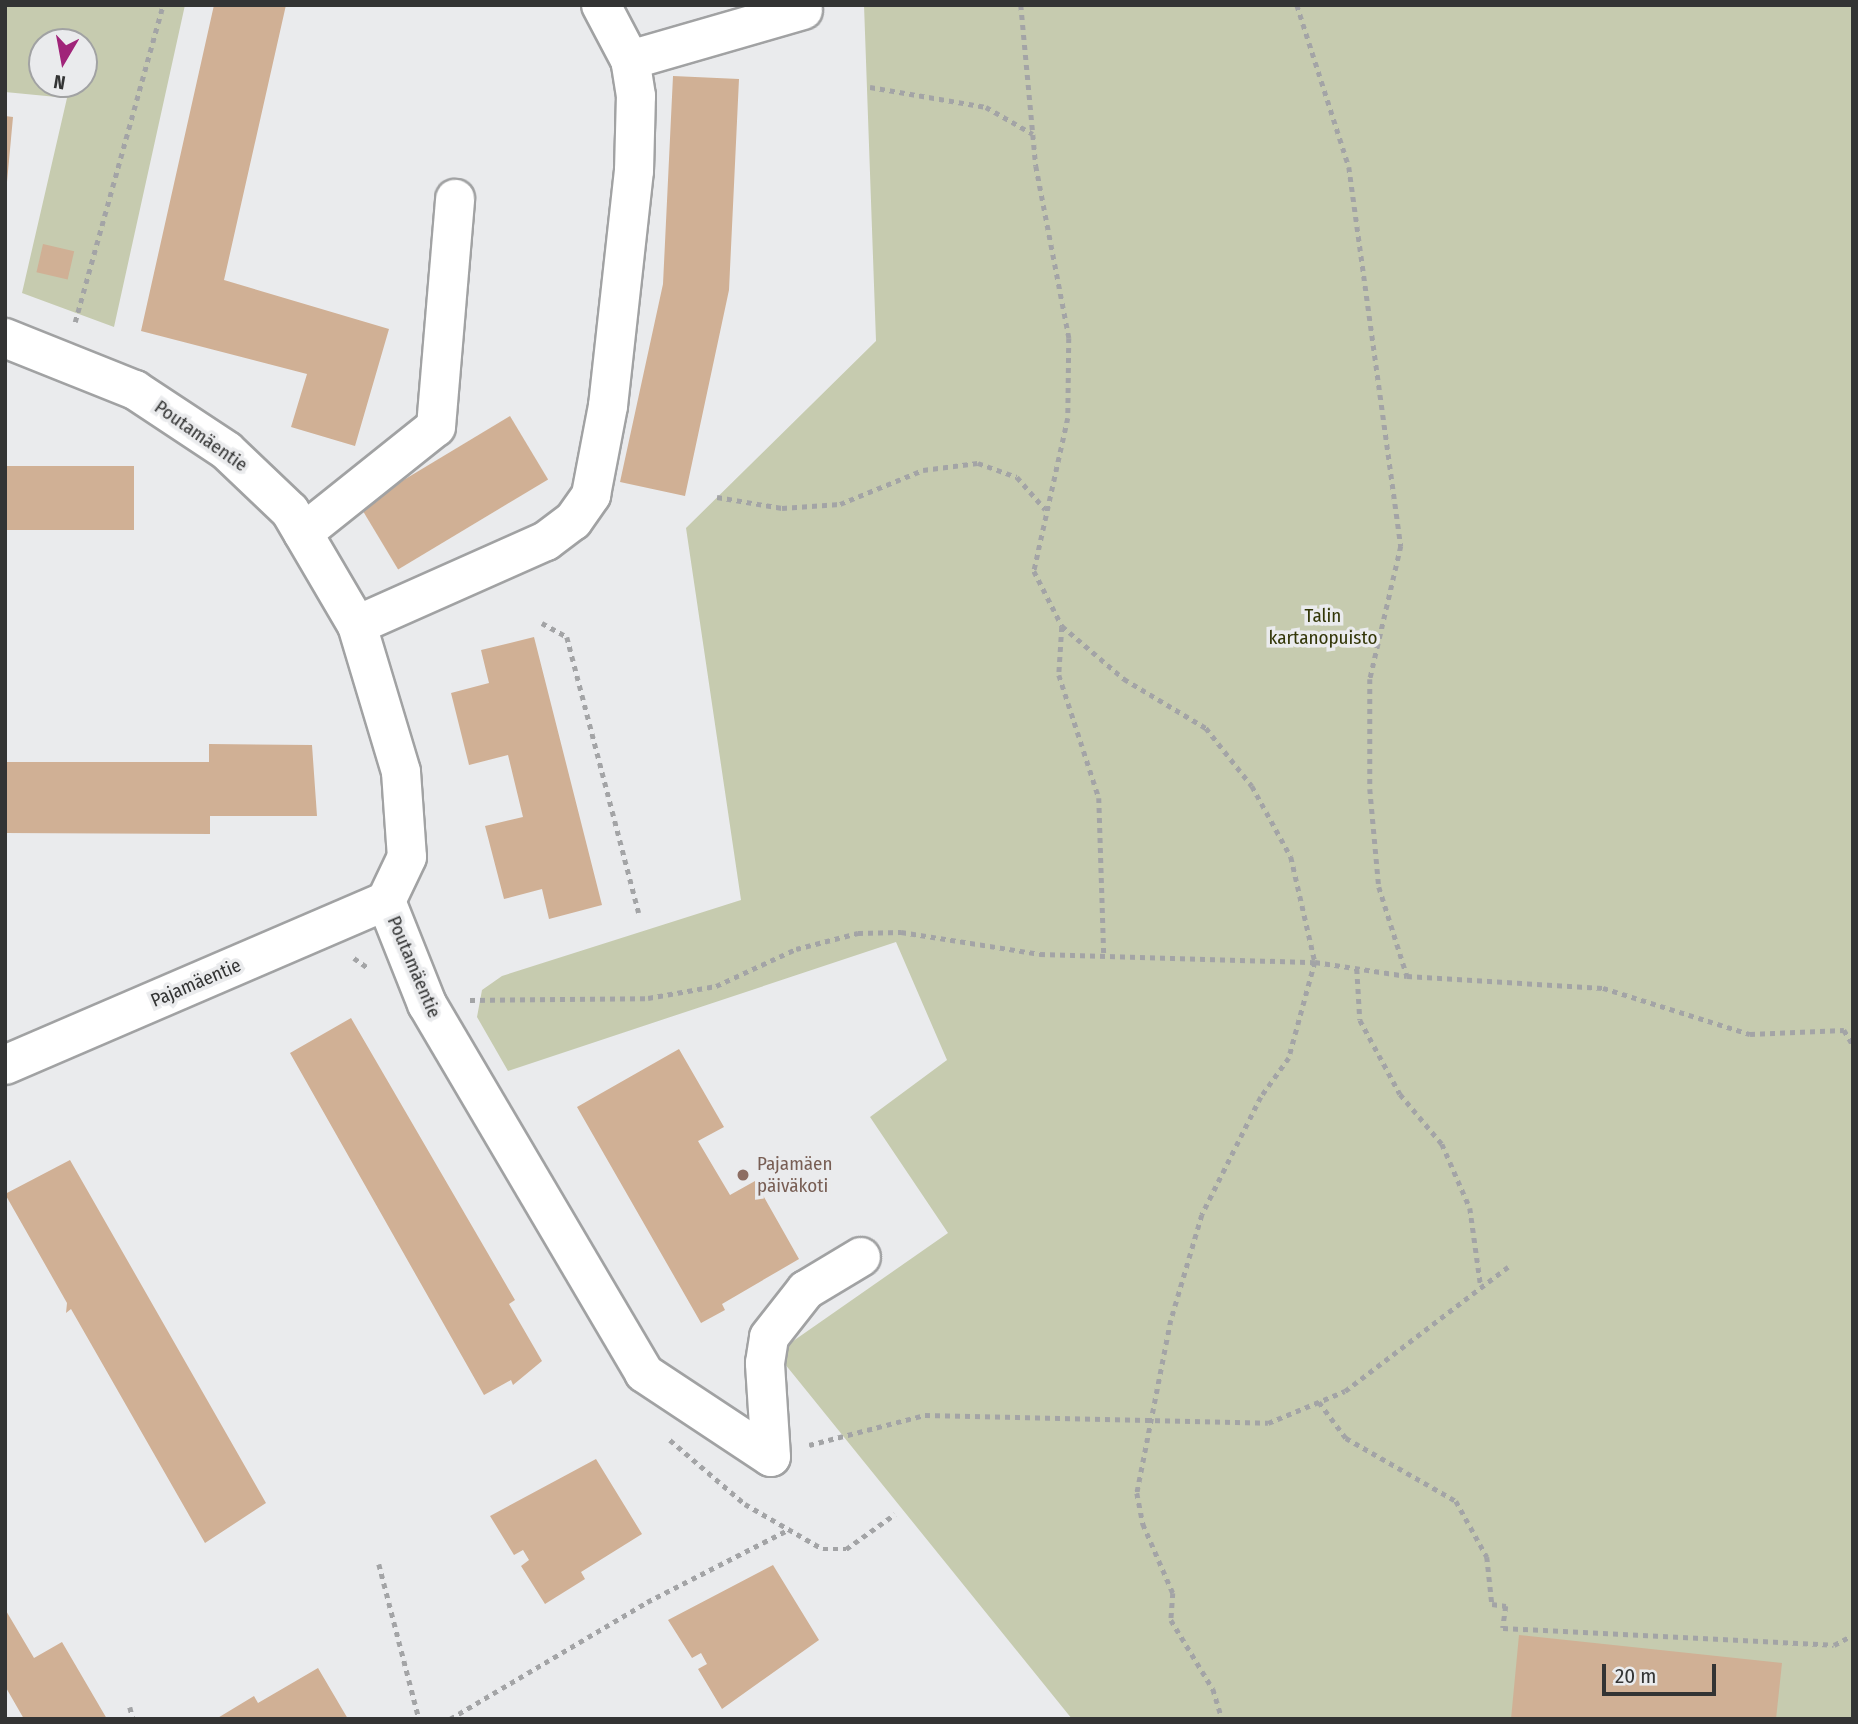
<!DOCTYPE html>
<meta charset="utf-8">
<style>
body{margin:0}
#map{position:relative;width:1858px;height:1724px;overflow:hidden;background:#eaebed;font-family:"Fira Sans Condensed",sans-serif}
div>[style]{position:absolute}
.green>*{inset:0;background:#c6cbaf}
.building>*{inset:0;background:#d0b095;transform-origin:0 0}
.path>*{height:4.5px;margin-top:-2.25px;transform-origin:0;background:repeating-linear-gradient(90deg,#a3a4a6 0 5px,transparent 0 10px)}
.roads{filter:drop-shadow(2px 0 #a1a2a3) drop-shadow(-2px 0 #a1a2a3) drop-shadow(0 2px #a1a2a3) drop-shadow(0 -2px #a1a2a3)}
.minor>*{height:38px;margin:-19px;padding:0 19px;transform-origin:19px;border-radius:19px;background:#fff}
.dots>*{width:19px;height:19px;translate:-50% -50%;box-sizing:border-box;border:4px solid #eaebed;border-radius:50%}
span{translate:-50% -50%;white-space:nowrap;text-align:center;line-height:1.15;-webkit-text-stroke:7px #eaebed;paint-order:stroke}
.street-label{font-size:19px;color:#333434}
.park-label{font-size:19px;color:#323607}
.education-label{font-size:19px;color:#785e54}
.left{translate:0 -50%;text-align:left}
.frame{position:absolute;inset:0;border:7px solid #333434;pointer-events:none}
.north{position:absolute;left:28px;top:28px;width:70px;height:70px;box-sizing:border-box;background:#eaebed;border:2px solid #a1a2a3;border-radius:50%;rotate:190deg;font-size:19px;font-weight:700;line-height:28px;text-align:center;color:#333434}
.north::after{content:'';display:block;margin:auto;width:24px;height:32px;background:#a02479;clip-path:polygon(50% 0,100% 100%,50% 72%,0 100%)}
.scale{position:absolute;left:1602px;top:1664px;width:114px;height:32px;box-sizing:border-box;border:4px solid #333434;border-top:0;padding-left:9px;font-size:21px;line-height:24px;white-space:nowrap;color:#333434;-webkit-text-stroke:5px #eaebed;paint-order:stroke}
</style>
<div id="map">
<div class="green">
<div style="clip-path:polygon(evenodd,5px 5px,185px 5px,114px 327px,22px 293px,67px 98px,5px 92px,5px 5px,42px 42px,84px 42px,84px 84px,42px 84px,42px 42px)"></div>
<div style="clip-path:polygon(864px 5px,1853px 5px,1853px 1719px,1072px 1719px,776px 1353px,948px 1233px,870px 1117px,947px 1060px,896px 942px,508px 1071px,477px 1017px,482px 990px,502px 976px,741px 900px,686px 528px,876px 341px)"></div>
</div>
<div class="building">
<div style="clip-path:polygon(214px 5px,286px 5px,224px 280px,389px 329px,355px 446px,291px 427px,307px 374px,141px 331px)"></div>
<div style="clip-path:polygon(673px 76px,739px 79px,729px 290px,685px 496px,620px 482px,663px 284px)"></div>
<div style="clip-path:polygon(5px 116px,13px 117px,7px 182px,5px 182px)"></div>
<div style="left:43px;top:244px;width:32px;height:29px;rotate:13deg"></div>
<div style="left:510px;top:416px;width:74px;height:175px;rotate:59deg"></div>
<div style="left:5px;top:466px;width:129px;height:64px"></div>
<div style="clip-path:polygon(534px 637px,602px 905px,549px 919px,542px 889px,504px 899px,485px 826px,523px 817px,508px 755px,469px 765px,451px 693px,489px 683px,481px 650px)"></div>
<div style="clip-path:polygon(209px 744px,312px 745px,317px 816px,210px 816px,210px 834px,5px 833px,5px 762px,209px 762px)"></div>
<div style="clip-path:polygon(351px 1018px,515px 1300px,509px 1304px,542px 1361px,513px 1385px,511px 1380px,484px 1395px,290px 1053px)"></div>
<div style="clip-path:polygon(679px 1049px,724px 1127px,698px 1141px,730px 1195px,755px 1181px,799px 1259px,722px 1304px,725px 1310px,701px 1323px,577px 1107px)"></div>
<div style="clip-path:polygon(70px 1160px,266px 1503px,205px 1543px,71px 1309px,66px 1313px,67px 1303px,5px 1194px)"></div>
<div style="clip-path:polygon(596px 1459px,642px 1534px,581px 1572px,585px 1579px,545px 1604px,521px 1566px,529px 1560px,523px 1550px,514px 1555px,490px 1516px)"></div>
<div style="clip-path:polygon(773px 1565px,819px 1640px,722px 1709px,698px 1669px,707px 1664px,701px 1653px,692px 1658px,668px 1620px)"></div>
<div style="clip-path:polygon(5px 1609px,34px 1658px,62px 1642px,107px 1719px,24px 1719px,5px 1686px)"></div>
<div style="clip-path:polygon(1519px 1635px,1782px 1663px,1776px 1719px,1511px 1719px)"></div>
<div style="clip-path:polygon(318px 1668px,348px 1719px,216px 1719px,254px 1696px,258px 1703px)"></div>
</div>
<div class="path">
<div style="left:1021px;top:5px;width:162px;rotate:84.7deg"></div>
<div style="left:1036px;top:166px;width:175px;rotate:79.1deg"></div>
<div style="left:1069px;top:338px;width:80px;rotate:90.7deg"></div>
<div style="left:1068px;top:418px;width:157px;rotate:102.5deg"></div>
<div style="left:1034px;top:571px;width:62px;rotate:63deg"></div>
<div style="left:1062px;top:626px;width:82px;rotate:40.5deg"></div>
<div style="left:1124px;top:679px;width:96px;rotate:30.9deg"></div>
<div style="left:1206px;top:728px;width:74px;rotate:51.6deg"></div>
<div style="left:1252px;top:786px;width:81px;rotate:61.2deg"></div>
<div style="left:1291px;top:857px;width:108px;rotate:77.1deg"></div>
<div style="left:1315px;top:962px;width:99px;rotate:105.2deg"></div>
<div style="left:1289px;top:1058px;width:48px;rotate:125.7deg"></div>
<div style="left:1261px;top:1097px;width:132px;rotate:116.6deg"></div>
<div style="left:1202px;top:1215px;width:109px;rotate:106.4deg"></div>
<div style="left:1171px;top:1320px;width:176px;rotate:101.1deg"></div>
<div style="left:1137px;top:1493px;width:32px;rotate:79deg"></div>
<div style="left:1143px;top:1524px;width:75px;rotate:66.5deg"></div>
<div style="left:1173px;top:1593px;width:27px;rotate:94deg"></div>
<div style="left:1171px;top:1620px;width:81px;rotate:58.7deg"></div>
<div style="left:1213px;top:1689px;width:31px;rotate:73deg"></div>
<div style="left:1297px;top:5px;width:170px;rotate:72.2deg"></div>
<div style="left:1349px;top:167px;width:383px;rotate:82.2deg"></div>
<div style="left:1401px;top:546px;width:137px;rotate:103.1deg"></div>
<div style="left:1370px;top:679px;width:110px;rotate:90deg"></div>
<div style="left:1370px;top:789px;width:98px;rotate:84.8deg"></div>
<div style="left:1379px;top:887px;width:93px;rotate:72.5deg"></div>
<div style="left:870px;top:87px;width:118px;rotate:9.8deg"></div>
<div style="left:986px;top:107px;width:54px;rotate:29.9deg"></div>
<div style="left:75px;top:322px;width:329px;rotate:-74.5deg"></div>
<div style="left:717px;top:497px;width:66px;rotate:9.6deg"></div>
<div style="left:782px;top:508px;width:58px;rotate:-3.9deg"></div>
<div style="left:840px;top:504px;width:90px;rotate:-22.3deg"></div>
<div style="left:923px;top:470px;width:55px;rotate:-7.3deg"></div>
<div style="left:978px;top:463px;width:41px;rotate:19.7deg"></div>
<div style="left:1017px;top:477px;width:43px;rotate:48.8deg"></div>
<div style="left:542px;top:623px;width:29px;rotate:29deg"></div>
<div style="left:567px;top:637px;width:285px;rotate:75.4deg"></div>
<div style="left:1062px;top:627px;width:48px;rotate:93.6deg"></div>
<div style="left:1059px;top:675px;width:129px;rotate:72deg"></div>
<div style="left:1099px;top:798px;width:158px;rotate:88.2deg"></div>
<div style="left:354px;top:958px;width:19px;rotate:35deg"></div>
<div style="left:1357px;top:969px;width:51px;rotate:86.6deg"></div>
<div style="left:1360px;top:1020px;width:84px;rotate:61.6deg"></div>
<div style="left:1400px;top:1094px;width:65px;rotate:50deg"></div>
<div style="left:1442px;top:1144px;width:70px;rotate:66.4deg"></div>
<div style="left:1470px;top:1208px;width:80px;rotate:82.1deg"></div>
<div style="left:470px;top:1000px;width:178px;rotate:-0.6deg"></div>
<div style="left:648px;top:998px;width:69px;rotate:-10deg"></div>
<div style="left:716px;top:986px;width:88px;rotate:-24.8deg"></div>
<div style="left:796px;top:949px;width:64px;rotate:-14.5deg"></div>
<div style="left:858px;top:933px;width:43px;rotate:-1.3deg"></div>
<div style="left:901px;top:932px;width:141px;rotate:9deg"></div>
<div style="left:1040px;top:954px;width:275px;rotate:1.7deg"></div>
<div style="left:1315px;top:962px;width:93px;rotate:8.7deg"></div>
<div style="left:1407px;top:976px;width:196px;rotate:3.5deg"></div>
<div style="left:1603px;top:988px;width:154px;rotate:17.4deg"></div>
<div style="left:1750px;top:1034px;width:94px;rotate:-2.4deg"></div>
<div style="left:1844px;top:1030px;width:17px;rotate:59deg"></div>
<div style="left:1319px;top:1402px;width:45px;rotate:53.1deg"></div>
<div style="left:1346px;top:1438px;width:127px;rotate:29.8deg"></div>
<div style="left:1456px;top:1501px;width:64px;rotate:61deg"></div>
<div style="left:1487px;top:1557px;width:47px;rotate:83.9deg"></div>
<div style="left:1492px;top:1604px;width:14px;rotate:8deg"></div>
<div style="left:1506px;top:1606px;width:22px;rotate:98deg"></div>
<div style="left:1503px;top:1628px;width:331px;rotate:2.9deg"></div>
<div style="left:1834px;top:1645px;width:21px;rotate:-28deg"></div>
<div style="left:670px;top:1440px;width:99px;rotate:40.5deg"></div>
<div style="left:745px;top:1504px;width:90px;rotate:30deg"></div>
<div style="left:823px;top:1549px;width:23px"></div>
<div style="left:846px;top:1549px;width:60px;rotate:-35.5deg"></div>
<div style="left:809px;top:1445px;width:120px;rotate:-14.5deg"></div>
<div style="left:925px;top:1415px;width:343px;rotate:1.3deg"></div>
<div style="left:1268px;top:1423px;width:83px;rotate:-22.6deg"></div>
<div style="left:1345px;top:1391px;width:205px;rotate:-37.3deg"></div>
<div style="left:379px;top:1564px;width:160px;rotate:75.5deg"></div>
<div style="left:130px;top:1707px;width:12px;rotate:76deg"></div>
<div style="left:450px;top:1719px;width:229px;rotate:-30.7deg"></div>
<div style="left:647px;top:1602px;width:158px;rotate:-27.1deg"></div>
</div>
<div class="roads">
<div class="minor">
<div style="left:630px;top:60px;width:180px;rotate:-16.1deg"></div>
<div style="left:5px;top:338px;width:140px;rotate:21.8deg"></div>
<div style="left:135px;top:390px;width:110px;rotate:33.5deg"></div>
<div style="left:227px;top:451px;width:87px;rotate:43.6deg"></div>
<div style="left:290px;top:511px;width:132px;rotate:59.6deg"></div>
<div style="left:357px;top:625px;width:153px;rotate:73.3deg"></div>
<div style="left:401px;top:772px;width:85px;rotate:86deg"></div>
<div style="left:407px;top:857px;width:49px;rotate:115.5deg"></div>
<div style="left:303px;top:533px;width:170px;rotate:-38.6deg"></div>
<div style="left:436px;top:427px;width:229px;rotate:-85.2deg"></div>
<div style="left:357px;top:625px;width:207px;rotate:-24deg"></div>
<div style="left:546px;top:541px;width:34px;rotate:-37deg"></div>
<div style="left:573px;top:521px;width:32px;rotate:-55deg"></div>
<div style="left:591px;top:495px;width:91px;rotate:-79.2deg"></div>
<div style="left:608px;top:406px;width:236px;rotate:-83.7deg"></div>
<div style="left:634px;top:171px;width:75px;rotate:-88.5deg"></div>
<div style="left:636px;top:96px;width:36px;rotate:-99deg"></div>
<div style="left:630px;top:60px;width:62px;rotate:-117.8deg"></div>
<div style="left:386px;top:901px;width:111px;rotate:68.3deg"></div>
<div style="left:427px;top:1004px;width:428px;rotate:59.5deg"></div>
<div style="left:644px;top:1373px;width:152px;rotate:33.5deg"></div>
<div style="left:5px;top:1065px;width:415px;rotate:-23.3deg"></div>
<div style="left:771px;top:1457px;width:94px;rotate:-93.7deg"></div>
<div style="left:765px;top:1363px;width:26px;rotate:-81deg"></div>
<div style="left:769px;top:1337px;width:60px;rotate:-51.8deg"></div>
<div style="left:806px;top:1290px;width:64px;rotate:-31deg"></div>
</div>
</div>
<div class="dots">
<div style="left:743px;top:1175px;background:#8d6e63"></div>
</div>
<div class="street-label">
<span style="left:201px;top:436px;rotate:35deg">Poutamäentie</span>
<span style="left:414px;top:967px;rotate:67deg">Poutamäentie</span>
<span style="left:196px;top:983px;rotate:-23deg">Pajamäentie</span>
</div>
<div class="park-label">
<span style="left:1323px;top:627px">Talin<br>kartanopuisto</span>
</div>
<div class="education-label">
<span class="left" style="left:757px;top:1175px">Pajamäen<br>päiväkoti</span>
</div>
<div class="frame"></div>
<div class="north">N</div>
<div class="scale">20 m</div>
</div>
